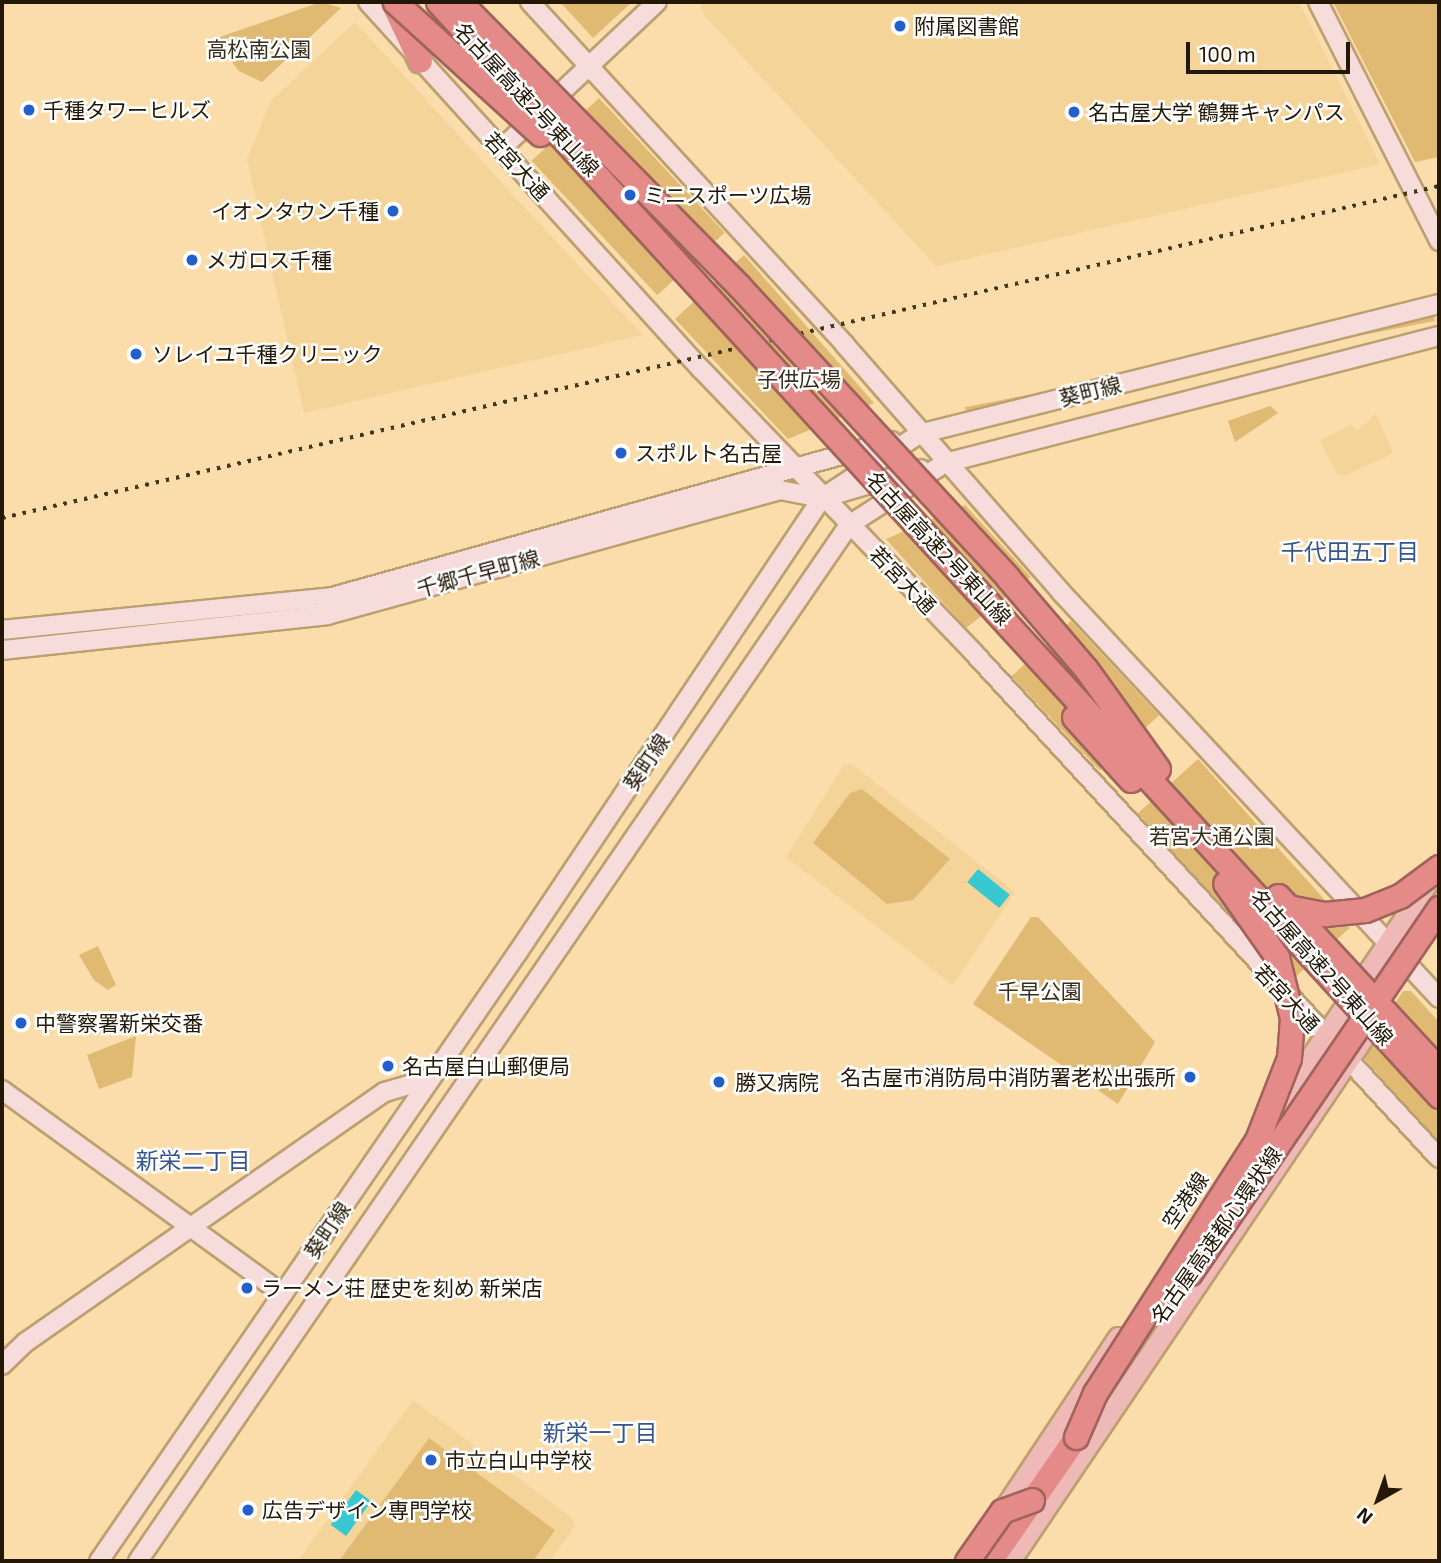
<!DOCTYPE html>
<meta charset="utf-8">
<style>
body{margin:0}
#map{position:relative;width:1441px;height:1563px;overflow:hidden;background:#faddaa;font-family:"Exo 2","Noto Sans JP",sans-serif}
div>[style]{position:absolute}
.built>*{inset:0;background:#f5d49a}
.green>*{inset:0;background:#e0b973;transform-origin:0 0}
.water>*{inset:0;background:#37c8d1;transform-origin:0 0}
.roads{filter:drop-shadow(2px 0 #bca070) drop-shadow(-2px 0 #bca070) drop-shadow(0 2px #bca070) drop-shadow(0 -2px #bca070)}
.secondary>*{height:18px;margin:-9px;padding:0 9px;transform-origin:9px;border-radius:9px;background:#f7dcdc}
.primary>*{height:19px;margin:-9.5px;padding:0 9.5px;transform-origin:9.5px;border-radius:9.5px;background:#efb9b8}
.highway>*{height:23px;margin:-11.5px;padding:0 11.5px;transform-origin:11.5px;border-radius:11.5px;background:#e48b89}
.rail>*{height:3.5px;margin-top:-1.75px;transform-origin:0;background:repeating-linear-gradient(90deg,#44371f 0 3.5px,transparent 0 10.5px)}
.bridges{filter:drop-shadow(2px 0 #a0635b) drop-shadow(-2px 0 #a0635b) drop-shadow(0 2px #a0635b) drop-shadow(0 -2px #a0635b)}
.highway-bridge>*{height:23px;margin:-11.5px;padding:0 11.5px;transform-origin:11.5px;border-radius:11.5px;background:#e48b89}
.dots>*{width:19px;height:19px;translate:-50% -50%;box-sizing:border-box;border:4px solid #fff;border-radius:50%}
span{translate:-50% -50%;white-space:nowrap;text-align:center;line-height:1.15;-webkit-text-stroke:5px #fff;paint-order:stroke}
.poi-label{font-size:21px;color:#221805}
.left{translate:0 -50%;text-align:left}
.right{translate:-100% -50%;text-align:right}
.park-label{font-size:21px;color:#392e1b}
.street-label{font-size:21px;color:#221805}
.neighbourhood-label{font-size:23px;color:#35558d}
.frame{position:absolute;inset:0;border:4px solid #221805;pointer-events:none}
.north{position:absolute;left:1343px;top:1465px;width:70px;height:70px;-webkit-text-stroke:5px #fff;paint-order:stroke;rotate:220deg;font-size:19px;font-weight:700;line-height:28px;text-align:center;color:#221805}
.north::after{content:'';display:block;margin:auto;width:24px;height:32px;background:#221805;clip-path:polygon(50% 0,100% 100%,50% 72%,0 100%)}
.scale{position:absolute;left:1186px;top:42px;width:164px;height:32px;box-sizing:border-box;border:4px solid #221805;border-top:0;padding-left:9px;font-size:21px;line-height:24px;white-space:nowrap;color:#221805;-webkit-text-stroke:5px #fff;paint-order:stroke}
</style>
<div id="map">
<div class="built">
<div style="clip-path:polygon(1299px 2px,1380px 164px,936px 266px,704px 15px,700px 3px)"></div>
<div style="clip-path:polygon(355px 22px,514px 196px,643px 335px,304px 413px,247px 160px,270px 102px)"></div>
<div style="clip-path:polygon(1376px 414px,1393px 453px,1345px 476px,1337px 474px,1320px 441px,1351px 424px,1357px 431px)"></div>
<div style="clip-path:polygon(852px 764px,1015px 892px,953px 985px,786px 857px,844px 765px)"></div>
<div style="clip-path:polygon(413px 1400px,572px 1518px,575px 1526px,550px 1561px,298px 1561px)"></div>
</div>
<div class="green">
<div style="clip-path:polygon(321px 2px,341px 8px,262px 82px,239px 71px,214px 39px)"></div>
<div style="clip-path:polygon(560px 2px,632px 2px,593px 38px)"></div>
<div style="clip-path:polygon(1333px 2px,1439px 2px,1439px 157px,1415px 162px)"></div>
<div style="left:599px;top:98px;width:184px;height:92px;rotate:47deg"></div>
<div style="clip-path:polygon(744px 255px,874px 403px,788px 439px,675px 319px)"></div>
<div style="left:1434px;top:316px;width:5px;height:478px;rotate:79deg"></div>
<div style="clip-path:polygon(1270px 406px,1278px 413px,1235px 442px,1228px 421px)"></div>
<div style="clip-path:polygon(965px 505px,1031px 577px,966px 628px,886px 539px)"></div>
<div style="left:1071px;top:621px;width:129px;height:81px;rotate:47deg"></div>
<div style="left:1198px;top:759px;width:227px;height:81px;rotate:48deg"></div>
<div style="clip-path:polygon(862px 789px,950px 859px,913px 900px,887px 904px,813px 843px,850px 793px)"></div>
<div style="clip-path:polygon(1031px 917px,1038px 917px,1155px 1042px,1118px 1104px,973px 1004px)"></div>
<div style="clip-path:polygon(98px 946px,116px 985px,108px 990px,94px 980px,79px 955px)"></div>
<div style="clip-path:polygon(1403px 991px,1411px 991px,1439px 1022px,1439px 1143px,1361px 1055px)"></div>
<div style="clip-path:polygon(136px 1036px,132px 1077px,99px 1089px,87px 1055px)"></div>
<div style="clip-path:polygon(429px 1438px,555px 1530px,533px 1561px,339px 1561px)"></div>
</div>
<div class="water">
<div style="left:978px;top:869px;width:41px;height:17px;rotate:39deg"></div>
<div style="left:356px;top:1490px;width:19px;height:43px;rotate:36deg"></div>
</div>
<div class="roads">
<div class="secondary">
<div style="left:368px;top:2px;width:496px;rotate:47.8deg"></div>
<div style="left:701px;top:369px;width:393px;rotate:46.1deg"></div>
<div style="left:973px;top:652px;width:688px;rotate:47.36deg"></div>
<div style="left:530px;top:2px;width:466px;rotate:47.4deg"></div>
<div style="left:845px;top:345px;width:327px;rotate:48.8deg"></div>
<div style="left:1060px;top:591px;width:556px;rotate:47.04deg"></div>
<div style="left:1318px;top:2px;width:268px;rotate:63.1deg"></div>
<div style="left:501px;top:149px;width:214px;rotate:-43.3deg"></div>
<div style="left:2px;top:630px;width:332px;rotate:-5.7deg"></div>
<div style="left:332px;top:597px;width:581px;rotate:-15.57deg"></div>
<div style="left:2px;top:650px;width:327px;rotate:-6.1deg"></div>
<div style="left:327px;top:615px;width:470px;rotate:-15.4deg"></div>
<div style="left:780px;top:490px;width:43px;rotate:10.8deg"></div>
<div style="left:822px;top:498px;width:103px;rotate:-16.3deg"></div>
<div style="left:2px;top:1090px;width:347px;rotate:36deg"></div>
<div style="left:2px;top:1365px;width:33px;rotate:-44deg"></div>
<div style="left:26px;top:1342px;width:437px;rotate:-34.9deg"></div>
<div style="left:385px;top:1092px;width:46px;rotate:-16.5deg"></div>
<div style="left:99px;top:1561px;width:739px;rotate:-55.47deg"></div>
<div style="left:518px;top:952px;width:546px;rotate:-56.19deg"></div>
<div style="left:822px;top:498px;width:116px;rotate:-33.4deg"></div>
<div style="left:919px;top:434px;width:536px;rotate:-14.04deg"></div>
<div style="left:138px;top:1561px;width:1257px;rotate:-55.54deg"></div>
<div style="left:849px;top:525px;width:114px;rotate:-32.9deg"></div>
<div style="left:945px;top:463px;width:510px;rotate:-14.42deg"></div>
</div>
<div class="primary">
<div style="left:1274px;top:1111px;width:281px;rotate:-56deg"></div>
<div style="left:999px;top:1516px;width:215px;rotate:-56.4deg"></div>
<div style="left:1010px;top:1561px;width:632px;rotate:-55.96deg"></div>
</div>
<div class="highway">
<div style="left:392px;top:2px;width:65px;rotate:64.6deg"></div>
<div style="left:990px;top:1561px;width:151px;rotate:-55.3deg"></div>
</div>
</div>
<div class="rail">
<div style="left:2px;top:518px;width:1475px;rotate:-13.01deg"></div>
</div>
<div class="bridges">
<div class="highway-bridge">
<div style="left:395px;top:2px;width:196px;rotate:42.3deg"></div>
<div style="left:438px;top:2px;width:1483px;rotate:47.54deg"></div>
<div style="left:460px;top:2px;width:398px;rotate:45.5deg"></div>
<div style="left:739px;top:286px;width:397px;rotate:47.3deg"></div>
<div style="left:1008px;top:578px;width:120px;rotate:49.4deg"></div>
<div style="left:1086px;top:669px;width:123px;rotate:54.2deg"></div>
<div style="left:1074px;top:717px;width:85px;rotate:47.9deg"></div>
<div style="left:1278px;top:896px;width:237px;rotate:47.2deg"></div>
<div style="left:1288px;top:907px;width:38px;rotate:11deg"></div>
<div style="left:1325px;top:914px;width:40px;rotate:-5.7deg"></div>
<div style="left:1365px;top:910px;width:38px;rotate:-22deg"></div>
<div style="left:1400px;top:896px;width:49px;rotate:-36.6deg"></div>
<div style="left:1190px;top:1273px;width:442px;rotate:-55.7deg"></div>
<div style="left:1076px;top:1437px;width:48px;rotate:-66.6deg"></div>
<div style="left:1095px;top:1393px;width:300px;rotate:-57.4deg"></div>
<div style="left:1257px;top:1140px;width:88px;rotate:-68.7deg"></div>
<div style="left:1289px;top:1058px;width:40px;rotate:-85.7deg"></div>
<div style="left:1292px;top:1018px;width:63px;rotate:-103.8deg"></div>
<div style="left:1277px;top:957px;width:90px;rotate:-125.1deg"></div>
<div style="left:967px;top:1561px;width:61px;rotate:-55deg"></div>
<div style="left:1002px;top:1511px;width:32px;rotate:-20deg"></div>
</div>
</div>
<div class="dots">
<div style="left:900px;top:26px;background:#235fcc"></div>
<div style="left:29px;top:110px;background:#235fcc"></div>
<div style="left:1074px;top:112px;background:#235fcc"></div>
<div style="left:630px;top:195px;background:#235fcc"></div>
<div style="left:393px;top:211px;background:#235fcc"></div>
<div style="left:192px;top:260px;background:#235fcc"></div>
<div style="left:136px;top:354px;background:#235fcc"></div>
<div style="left:621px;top:453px;background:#235fcc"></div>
<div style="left:21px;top:1023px;background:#235fcc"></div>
<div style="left:388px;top:1066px;background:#235fcc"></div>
<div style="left:1190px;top:1077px;background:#235fcc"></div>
<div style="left:719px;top:1082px;background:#235fcc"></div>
<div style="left:247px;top:1288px;background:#235fcc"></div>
<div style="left:431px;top:1460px;background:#235fcc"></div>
<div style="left:248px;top:1510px;background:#235fcc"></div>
</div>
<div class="poi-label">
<span class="left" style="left:914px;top:26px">附属図書館</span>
<span class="left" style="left:43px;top:110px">千種タワーヒルズ</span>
<span class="left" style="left:1088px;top:112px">名古屋大学 鶴舞キャンパス</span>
<span class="left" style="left:644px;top:195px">ミニスポーツ広場</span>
<span class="right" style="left:379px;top:211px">イオンタウン千種</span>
<span class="left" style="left:206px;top:260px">メガロス千種</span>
<span class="left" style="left:152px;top:354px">ソレイユ千種クリニック</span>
<span class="left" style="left:635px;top:453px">スポルト名古屋</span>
<span class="left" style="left:35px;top:1023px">中警察署新栄交番</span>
<span class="left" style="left:402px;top:1066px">名古屋白山郵便局</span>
<span class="right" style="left:1176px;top:1077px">名古屋市消防局中消防署老松出張所</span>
<span class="left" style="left:735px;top:1082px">勝又病院</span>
<span class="left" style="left:261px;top:1288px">ラーメン荘 歴史を刻め 新栄店</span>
<span class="left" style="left:445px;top:1460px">市立白山中学校</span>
<span class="left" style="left:262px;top:1510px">広告デザイン専門学校</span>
</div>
<div class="park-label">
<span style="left:259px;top:49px">高松南公園</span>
<span style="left:799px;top:379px">子供広場</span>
<span style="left:1212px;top:836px">若宮大通公園</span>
<span style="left:1040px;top:991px">千早公園</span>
</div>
<div class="street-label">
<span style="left:527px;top:99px;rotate:47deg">名古屋高速2号東山線</span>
<span style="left:517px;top:166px;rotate:47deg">若宮大通</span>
<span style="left:1090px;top:391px;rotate:-14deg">葵町線</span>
<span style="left:939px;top:548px;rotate:47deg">名古屋高速2号東山線</span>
<span style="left:478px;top:573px;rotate:-15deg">千郷千早町線</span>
<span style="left:903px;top:580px;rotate:46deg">若宮大通</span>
<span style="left:646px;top:762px;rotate:-56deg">葵町線</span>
<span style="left:1322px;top:967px;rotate:48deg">名古屋高速2号東山線</span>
<span style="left:1287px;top:998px;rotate:47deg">若宮大通</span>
<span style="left:1185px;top:1200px;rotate:-55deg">空港線</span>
<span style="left:327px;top:1230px;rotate:-56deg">葵町線</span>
<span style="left:1216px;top:1235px;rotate:-55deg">名古屋高速都心環状線</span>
</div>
<div class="neighbourhood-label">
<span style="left:1350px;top:551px">千代田五丁目</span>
<span style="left:193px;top:1160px">新栄二丁目</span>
<span style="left:600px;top:1432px">新栄一丁目</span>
</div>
<div class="frame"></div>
<div class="north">N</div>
<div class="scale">100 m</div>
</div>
